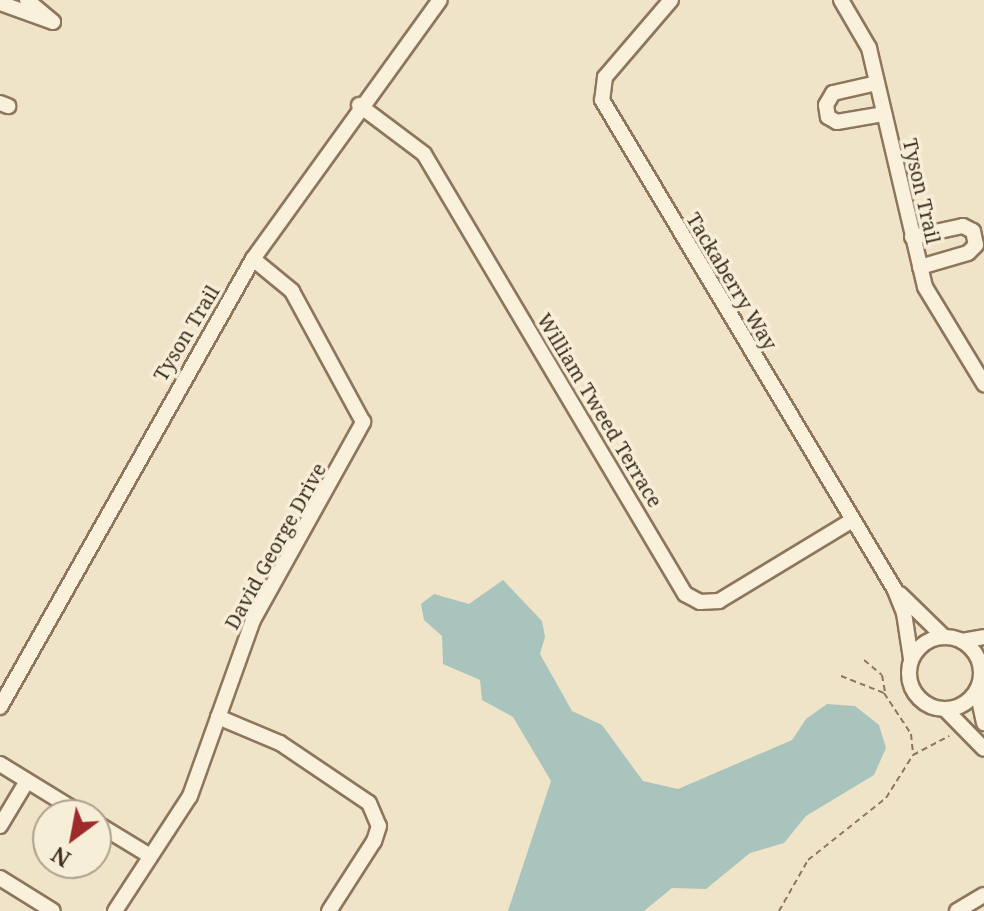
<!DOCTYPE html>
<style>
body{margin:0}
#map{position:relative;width:984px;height:911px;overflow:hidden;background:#f0e4c8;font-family:"Noto Serif",serif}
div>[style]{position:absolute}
.water>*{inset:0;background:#a9c4bc}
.path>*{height:2px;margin-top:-1px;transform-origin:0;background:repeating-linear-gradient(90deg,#8d765c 0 6px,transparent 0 10px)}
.roads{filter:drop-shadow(2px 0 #8d765c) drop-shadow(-2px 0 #8d765c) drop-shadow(0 2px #8d765c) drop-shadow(0 -2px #8d765c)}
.minor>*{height:14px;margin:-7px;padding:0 7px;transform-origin:7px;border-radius:7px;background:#faf1dc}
.minor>.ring{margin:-7px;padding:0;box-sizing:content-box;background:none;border:14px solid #faf1dc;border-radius:50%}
span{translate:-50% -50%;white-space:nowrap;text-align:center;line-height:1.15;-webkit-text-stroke:7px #f7eed8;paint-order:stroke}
.street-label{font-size:20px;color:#3d2e20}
.north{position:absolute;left:32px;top:799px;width:80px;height:80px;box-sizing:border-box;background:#f7eed8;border:2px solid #ada18e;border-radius:50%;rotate:212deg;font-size:22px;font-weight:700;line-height:32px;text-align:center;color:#3d2e20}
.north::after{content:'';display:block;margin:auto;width:28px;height:36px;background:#9e2a2b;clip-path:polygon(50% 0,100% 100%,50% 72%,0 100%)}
</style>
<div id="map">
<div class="water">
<div style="clip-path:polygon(503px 580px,542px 621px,545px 637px,540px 654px,572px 711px,602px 725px,643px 781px,678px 789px,792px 740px,806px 719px,827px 704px,855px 706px,879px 725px,886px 748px,874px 775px,806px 816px,784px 843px,750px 853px,706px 889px,672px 888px,644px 911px,508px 911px,551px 781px,513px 717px,482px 700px,480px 680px,443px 664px,442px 636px,424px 620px,421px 604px,434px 594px,469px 604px)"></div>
</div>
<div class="path">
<div style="left:864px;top:660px;width:23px;rotate:40deg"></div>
<div style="left:882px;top:675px;width:17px;rotate:80deg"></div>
<div style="left:841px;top:676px;width:46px;rotate:21.6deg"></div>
<div style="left:884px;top:693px;width:49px;rotate:56.6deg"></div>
<div style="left:911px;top:734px;width:20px;rotate:84deg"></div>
<div style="left:779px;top:911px;width:59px;rotate:-60.4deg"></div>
<div style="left:808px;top:860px;width:100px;rotate:-38.5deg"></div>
<div style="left:886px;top:798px;width:51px;rotate:-57.9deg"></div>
<div style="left:913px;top:755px;width:41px;rotate:-27.8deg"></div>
</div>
<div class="roads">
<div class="minor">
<div style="left:27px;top:0;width:34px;rotate:40deg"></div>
<div style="left:671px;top:0;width:101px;rotate:130.6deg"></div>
<div style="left:605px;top:77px;width:23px;rotate:97deg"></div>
<div style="left:602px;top:100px;width:569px;rotate:59.11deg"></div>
<div style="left:894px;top:588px;width:27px;rotate:68deg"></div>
<div style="left:904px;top:613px;width:47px;rotate:81.3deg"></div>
<div style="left:841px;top:0;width:56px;rotate:59.7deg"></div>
<div style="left:869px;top:48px;width:245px;rotate:76.8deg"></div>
<div style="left:925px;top:287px;width:114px;rotate:58.7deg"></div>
<div style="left:0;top:3px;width:56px;rotate:19.7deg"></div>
<div style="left:877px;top:83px;width:45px;rotate:167.2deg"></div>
<div style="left:833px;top:93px;width:14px;rotate:120deg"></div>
<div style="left:826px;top:105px;width:12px;rotate:81deg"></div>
<div style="left:828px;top:117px;width:10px;rotate:29deg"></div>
<div style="left:837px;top:122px;width:48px;rotate:-9.7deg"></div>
<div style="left:0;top:103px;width:9px;rotate:21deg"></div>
<div style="left:359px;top:105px;width:81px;rotate:37deg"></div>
<div style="left:424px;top:154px;width:512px;rotate:59.32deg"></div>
<div style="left:685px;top:594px;width:17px;rotate:28deg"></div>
<div style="left:700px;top:602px;width:19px;rotate:-3deg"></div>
<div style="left:719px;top:601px;width:154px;rotate:-31.2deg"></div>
<div style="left:912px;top:237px;width:52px;rotate:-12.2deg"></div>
<div style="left:963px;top:226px;width:11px;rotate:27deg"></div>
<div style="left:973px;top:231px;width:14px;rotate:78deg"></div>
<div style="left:976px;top:245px;width:11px;rotate:135deg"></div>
<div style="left:968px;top:253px;width:50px;rotate:163.7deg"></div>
<div style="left:900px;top:594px;width:62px;rotate:44.3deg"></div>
<div class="ring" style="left:909px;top:637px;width:58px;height:58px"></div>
<div style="left:962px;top:641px;width:22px;rotate:-10deg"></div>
<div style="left:977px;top:690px;width:34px;rotate:78deg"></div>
<div style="left:0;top:707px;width:515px;rotate:-60.55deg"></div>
<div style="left:253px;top:259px;width:319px;rotate:-54.2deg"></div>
<div style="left:946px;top:710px;width:54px;rotate:45.7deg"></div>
<div style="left:218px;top:717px;width:67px;rotate:22.8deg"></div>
<div style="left:280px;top:743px;width:107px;rotate:34deg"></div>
<div style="left:369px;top:803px;width:25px;rotate:67deg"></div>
<div style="left:379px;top:826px;width:16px;rotate:108deg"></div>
<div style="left:374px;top:841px;width:83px;rotate:122.7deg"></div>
<div style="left:0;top:764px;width:97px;rotate:31.6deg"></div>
<div style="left:96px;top:823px;width:63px;rotate:31.4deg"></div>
<div style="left:0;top:826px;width:52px;rotate:-59deg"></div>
<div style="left:0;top:878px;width:62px;rotate:31.9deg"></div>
<div style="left:115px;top:911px;width:137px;rotate:-56.9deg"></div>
<div style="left:190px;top:796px;width:187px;rotate:-70.3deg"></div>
<div style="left:253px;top:620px;width:227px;rotate:-60.9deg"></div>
<div style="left:363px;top:422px;width:149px;rotate:-118.5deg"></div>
<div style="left:292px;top:291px;width:50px;rotate:-140.6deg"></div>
<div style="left:957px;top:911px;width:31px;rotate:-31deg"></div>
</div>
</div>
<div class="street-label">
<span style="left:922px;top:191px;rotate:77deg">Tyson Trail</span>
<span style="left:732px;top:281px;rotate:59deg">Tackaberry Way</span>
<span style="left:186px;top:333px;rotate:-59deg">Tyson Trail</span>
<span style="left:600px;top:410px;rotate:59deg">William Tweed Terrace</span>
<span style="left:275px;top:546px;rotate:-61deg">David George Drive</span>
</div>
<div class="north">N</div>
</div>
